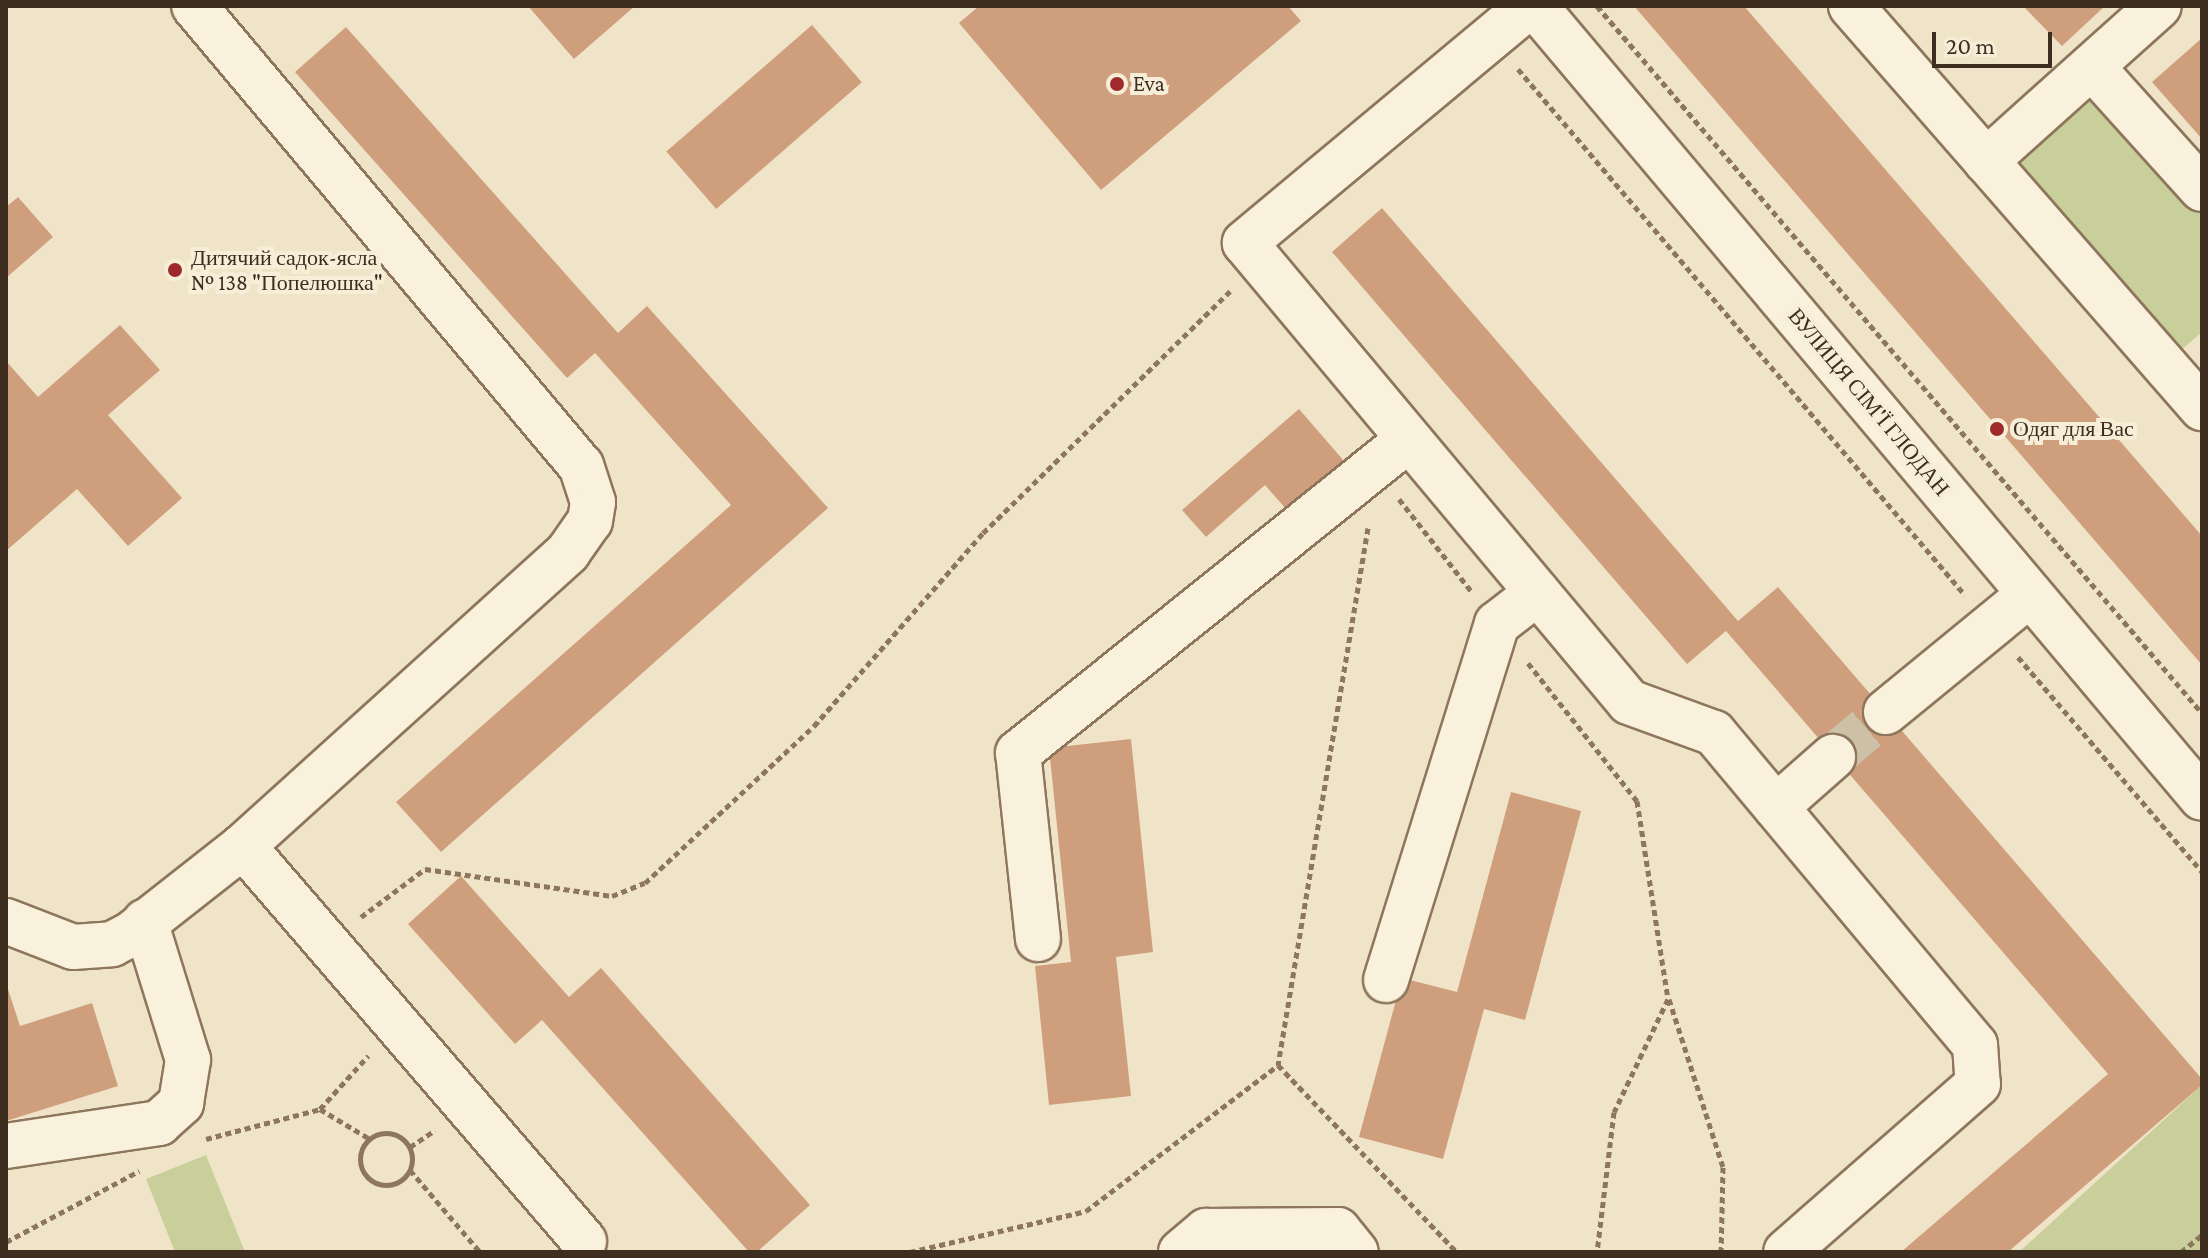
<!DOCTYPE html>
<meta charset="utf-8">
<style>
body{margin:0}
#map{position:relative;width:2208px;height:1258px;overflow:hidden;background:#f0e4c8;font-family:"Crimson Pro",serif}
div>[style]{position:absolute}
.green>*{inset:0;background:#c9cf9b}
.building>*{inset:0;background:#cf9f7d;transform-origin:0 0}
.minor-tunnel>*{height:44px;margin-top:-22px;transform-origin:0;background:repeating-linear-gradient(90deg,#ccc0a6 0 44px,transparent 0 66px)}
.path>*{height:5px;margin-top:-2.5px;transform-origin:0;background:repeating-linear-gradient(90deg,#8d765c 0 6px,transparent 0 10px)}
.path>.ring{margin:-2.5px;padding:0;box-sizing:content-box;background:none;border:5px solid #8d765c;border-radius:50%}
.roads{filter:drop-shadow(2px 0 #8d765c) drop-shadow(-2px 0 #8d765c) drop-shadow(0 2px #8d765c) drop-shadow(0 -2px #8d765c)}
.minor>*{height:44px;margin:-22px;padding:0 22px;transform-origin:22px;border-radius:22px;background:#faf1dc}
.dots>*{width:22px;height:22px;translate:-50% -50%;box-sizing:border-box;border:4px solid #f7eed8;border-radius:50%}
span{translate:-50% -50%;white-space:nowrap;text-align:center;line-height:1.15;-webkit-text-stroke:8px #f7eed8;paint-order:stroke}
.poi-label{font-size:22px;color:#3d2e20}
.left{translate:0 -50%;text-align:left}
.street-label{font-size:22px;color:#3d2e20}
.frame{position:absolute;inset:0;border:8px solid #3d2e20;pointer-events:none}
.scale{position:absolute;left:1932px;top:32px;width:120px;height:36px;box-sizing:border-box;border:4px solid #3d2e20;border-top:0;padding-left:10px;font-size:24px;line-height:28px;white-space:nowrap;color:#3d2e20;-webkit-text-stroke:6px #f7eed8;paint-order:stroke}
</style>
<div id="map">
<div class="green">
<div style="clip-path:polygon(2092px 67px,2202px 189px,2202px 332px,2164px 365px,1986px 161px)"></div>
<div style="clip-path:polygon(2202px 1085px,2202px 1252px,2019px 1252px)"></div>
<div style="clip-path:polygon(206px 1155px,245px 1252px,175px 1252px,146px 1179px)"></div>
</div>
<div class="building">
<div style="clip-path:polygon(528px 6px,635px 6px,574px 59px)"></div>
<div style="clip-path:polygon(979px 6px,1288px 6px,1301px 21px,1101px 190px,959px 23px)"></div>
<div style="clip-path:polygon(1634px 6px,1744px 6px,2202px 536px,2202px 665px)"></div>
<div style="clip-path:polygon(2023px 6px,2105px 6px,2062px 46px)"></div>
<div style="left:812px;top:25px;width:76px;height:193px;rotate:49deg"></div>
<div style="clip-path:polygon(346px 27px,618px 333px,647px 306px,828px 508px,441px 852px,396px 802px,731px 505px,595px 353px,567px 378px,295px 72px)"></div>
<div style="clip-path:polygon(2202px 38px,2202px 139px,2152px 82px)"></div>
<div style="clip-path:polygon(18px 197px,53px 237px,6px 278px,6px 207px)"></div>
<div style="clip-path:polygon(1382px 208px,1738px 621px,1778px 587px,2202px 1079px,2202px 1085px,2008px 1252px,1901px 1252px,2108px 1074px,1726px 631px,1687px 664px,1332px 252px)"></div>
<div style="clip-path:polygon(120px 325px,160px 370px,108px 415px,182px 498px,128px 546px,77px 489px,6px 551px,6px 361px,38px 397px)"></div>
<div style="clip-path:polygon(1299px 409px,1344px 461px,1287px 510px,1265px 485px,1206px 537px,1182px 510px)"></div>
<div style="clip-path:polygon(1131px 739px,1153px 952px,1116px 957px,1131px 1096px,1049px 1105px,1035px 966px,1071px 962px,1049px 748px)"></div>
<div style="clip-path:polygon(1511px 792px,1581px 811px,1525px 1020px,1484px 1009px,1443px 1159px,1359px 1137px,1402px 978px,1457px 992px)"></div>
<div style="clip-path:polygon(461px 876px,569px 997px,601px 968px,810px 1205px,757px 1252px,749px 1252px,542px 1020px,515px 1044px,408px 924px)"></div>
<div style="clip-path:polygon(6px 983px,20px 1026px,92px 1003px,118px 1086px,6px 1121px)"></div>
</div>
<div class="minor-tunnel">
<div style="left:1833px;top:757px;width:70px;rotate:-40.3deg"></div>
</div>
<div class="path">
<div style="left:1597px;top:6px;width:931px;rotate:49.45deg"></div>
<div style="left:1518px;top:69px;width:690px;rotate:49.64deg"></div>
<div style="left:1399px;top:499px;width:118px;rotate:51.9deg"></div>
<div style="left:1368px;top:528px;width:544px;rotate:99.51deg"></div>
<div style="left:1278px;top:1065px;width:259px;rotate:46.3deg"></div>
<div style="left:2018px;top:657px;width:283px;rotate:49.4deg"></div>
<div style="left:1528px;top:663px;width:176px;rotate:51.7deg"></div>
<div style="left:1637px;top:801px;width:200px;rotate:81.1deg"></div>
<div style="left:1668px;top:999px;width:125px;rotate:115.5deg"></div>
<div style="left:1614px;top:1112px;width:141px;rotate:96.9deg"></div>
<div style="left:361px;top:917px;width:80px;rotate:-36.9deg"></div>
<div style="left:425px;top:869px;width:189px;rotate:8.2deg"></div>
<div style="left:612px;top:896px;width:35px;rotate:-22deg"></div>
<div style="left:645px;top:883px;width:231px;rotate:-42.9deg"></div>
<div style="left:814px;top:726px;width:257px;rotate:-48.8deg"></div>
<div style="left:983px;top:533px;width:346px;rotate:-44.4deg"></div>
<div style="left:1669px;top:999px;width:176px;rotate:72.2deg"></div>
<div style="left:1723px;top:1167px;width:85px;rotate:91.3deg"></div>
<div style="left:320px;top:1109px;width:58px;rotate:31deg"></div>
<div class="ring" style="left:360px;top:1133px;width:47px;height:47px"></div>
<div style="left:206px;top:1139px;width:118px;rotate:-14.7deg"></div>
<div style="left:320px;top:1109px;width:72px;rotate:-47.8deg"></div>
<div style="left:410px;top:1147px;width:30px;rotate:-34deg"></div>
<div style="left:410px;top:1170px;width:108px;rotate:49.5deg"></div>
<div style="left:6px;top:1242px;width:151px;rotate:-28.1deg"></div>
<div style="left:910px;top:1252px;width:181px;rotate:-13.1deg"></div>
<div style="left:1086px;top:1211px;width:241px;rotate:-37.2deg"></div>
<div style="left:2181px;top:1252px;width:27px;rotate:-39deg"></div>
</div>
<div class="roads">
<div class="minor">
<div style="left:1529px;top:6px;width:370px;rotate:140.2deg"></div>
<div style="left:1245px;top:243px;width:598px;rotate:50.08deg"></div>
<div style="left:1629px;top:702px;width:90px;rotate:20deg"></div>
<div style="left:1714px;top:733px;width:407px;rotate:50.1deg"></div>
<div style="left:1975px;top:1045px;width:39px;rotate:86deg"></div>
<div style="left:1978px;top:1084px;width:255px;rotate:138.8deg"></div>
<div style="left:1535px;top:6px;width:1035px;rotate:49.9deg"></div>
<div style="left:1851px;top:6px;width:534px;rotate:48.87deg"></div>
<div style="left:2092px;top:67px;width:164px;rotate:48deg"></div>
<div style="left:1986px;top:161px;width:232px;rotate:-41.9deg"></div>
<div style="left:1886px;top:712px;width:186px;rotate:-39.3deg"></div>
<div style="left:1776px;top:807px;width:76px;rotate:-41.3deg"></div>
<div style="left:243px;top:846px;width:522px;rotate:49.2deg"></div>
<div style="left:6px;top:921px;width:72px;rotate:21.2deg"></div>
<div style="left:73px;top:947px;width:39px;rotate:-4deg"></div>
<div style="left:112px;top:944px;width:20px;rotate:-27deg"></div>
<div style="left:130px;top:935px;width:144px;rotate:-38.2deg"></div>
<div style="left:243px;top:846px;width:438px;rotate:-42.1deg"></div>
<div style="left:568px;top:552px;width:38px;rotate:-55deg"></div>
<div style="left:590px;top:521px;width:19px;rotate:-81deg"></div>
<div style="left:593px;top:502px;width:38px;rotate:-108deg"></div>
<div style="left:581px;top:466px;width:601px;rotate:-130.07deg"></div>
<div style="left:1038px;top:939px;width:187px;rotate:-96.1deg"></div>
<div style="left:1018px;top:753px;width:501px;rotate:-38.77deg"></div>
<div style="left:1386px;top:980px;width:373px;rotate:-72.7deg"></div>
<div style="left:1497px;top:624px;width:51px;rotate:-37.8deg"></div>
<div style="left:6px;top:1146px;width:155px;rotate:-8.5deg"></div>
<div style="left:159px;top:1123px;width:30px;rotate:-42deg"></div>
<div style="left:181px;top:1103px;width:44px;rotate:-80.8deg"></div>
<div style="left:188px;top:1060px;width:145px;rotate:-107.2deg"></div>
<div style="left:1181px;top:1252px;width:33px;rotate:-40deg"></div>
<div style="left:1206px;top:1231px;width:132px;rotate:-0.4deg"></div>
<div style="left:1338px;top:1230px;width:28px;rotate:51deg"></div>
</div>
</div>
<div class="dots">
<div style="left:1117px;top:84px;background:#9e2a2b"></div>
<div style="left:175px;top:270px;background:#9e2a2b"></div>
<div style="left:1997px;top:429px;background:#9e2a2b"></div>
</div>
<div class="poi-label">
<span class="left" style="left:1133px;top:84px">Eva</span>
<span class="left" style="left:191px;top:270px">Дитячий садок-ясла<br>№ 138 "Попелюшка"</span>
<span class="left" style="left:2013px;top:429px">Одяг для Вас</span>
</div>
<div class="street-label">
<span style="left:1869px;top:402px;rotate:50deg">ВУЛИЦЯ СІМ'Ї ГЛОДАН</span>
</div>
<div class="frame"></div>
<div class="scale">20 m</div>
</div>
